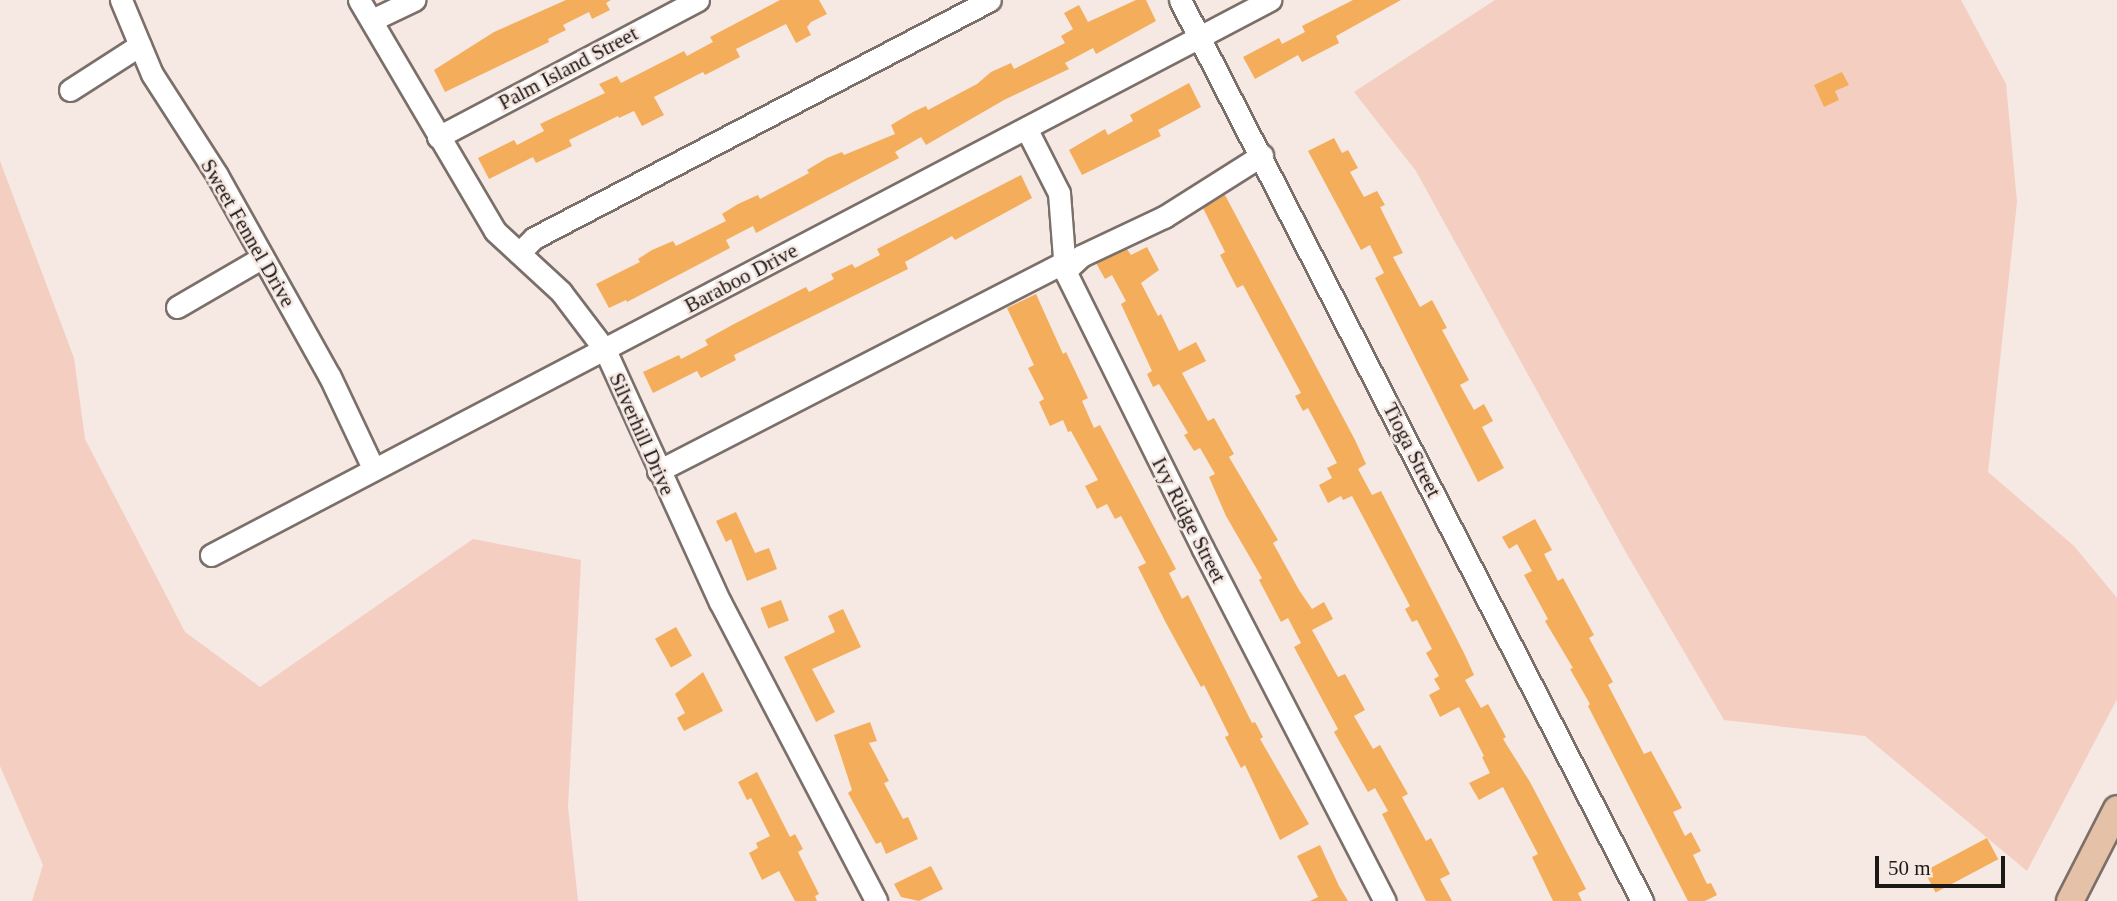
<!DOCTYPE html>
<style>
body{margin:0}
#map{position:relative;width:2117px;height:901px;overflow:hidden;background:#f6e8e2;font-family:Georgia,serif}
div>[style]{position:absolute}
.green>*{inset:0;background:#f4cec0}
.building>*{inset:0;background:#f4ae5b;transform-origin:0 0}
.roads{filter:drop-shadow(2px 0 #7b6f6a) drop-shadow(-2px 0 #7b6f6a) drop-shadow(0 2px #7b6f6a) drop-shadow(0 -2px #7b6f6a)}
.minor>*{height:21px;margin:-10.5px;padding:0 10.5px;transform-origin:10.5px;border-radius:10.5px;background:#fff}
.major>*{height:26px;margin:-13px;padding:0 13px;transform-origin:13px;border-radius:13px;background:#e5c1a7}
span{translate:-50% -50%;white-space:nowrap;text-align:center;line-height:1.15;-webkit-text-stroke:5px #f6e8e2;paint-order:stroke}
.street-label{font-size:21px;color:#1c1816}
.scale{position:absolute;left:1875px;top:856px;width:130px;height:32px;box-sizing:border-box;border:4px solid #1c1816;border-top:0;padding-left:9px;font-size:21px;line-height:24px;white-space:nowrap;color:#1c1816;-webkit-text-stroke:5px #f6e8e2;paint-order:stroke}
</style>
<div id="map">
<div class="green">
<div style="clip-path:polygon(1495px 0,1961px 0,2006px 84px,2017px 202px,1988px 472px,2074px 546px,2117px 598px,2117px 699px,2027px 871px,1865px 736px,1724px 720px,1624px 549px,1416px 171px,1354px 92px)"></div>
<div style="clip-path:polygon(0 161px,74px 358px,85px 439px,185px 632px,260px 687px,473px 539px,581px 560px,568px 807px,578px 901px,32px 901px,43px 865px,0 766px)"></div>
</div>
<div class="building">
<div style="clip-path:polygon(566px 0,611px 0,606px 3px,610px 10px,592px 19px,589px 12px,563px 25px,566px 30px,548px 39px,549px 42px,445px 92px,434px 70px,494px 32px)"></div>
<div style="clip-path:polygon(780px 0,819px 0,827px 14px,811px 22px,807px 27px,811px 35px,796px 43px,786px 24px,736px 49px,740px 57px,705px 75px,703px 72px,654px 97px,664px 115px,642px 126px,634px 111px,619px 118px,618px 116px,569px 140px,572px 146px,536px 163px,533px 157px,489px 179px,478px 158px,514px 140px,517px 145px,544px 131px,540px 124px,605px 93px,599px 84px,617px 76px,621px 83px,684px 51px,687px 56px,713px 42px,710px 37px)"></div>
<div style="clip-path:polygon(1136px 0,1146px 0,1156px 21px,1096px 54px,1093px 48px,1065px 63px,1069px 69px,1004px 100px,926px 145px,921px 137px,895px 152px,899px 158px,756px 233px,753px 226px,726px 240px,730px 248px,627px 302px,626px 300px,609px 308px,596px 284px,640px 262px,638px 259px,652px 250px,673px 241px,676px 246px,726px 221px,722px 214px,738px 204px,758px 195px,760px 199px,809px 173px,807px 170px,827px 158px,842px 152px,844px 155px,895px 134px,891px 125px,913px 112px,926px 106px,928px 110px,977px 84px,991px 72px,1011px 63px,1014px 69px,1065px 43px,1061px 36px,1073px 29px,1064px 13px,1079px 5px,1088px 22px)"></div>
<div style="clip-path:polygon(1353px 0,1401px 0,1336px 36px,1339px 43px,1302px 62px,1298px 55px,1255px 79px,1243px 57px,1279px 38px,1282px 44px,1305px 32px,1302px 26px)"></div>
<div style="clip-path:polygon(1842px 72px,1849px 85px,1835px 91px,1839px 100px,1824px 107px,1814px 85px)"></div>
<div style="clip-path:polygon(1189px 83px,1201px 107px,1158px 130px,1161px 136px,1082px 175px,1069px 150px,1105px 129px,1108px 135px,1133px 121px,1130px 115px)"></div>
<div style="clip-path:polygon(1334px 138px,1342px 153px,1348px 150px,1358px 168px,1350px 172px,1364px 197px,1377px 191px,1385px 205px,1380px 207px,1403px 253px,1393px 257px,1420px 307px,1432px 300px,1447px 328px,1442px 330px,1469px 380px,1460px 385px,1474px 410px,1484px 404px,1493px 421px,1482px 427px,1504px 468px,1478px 482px,1375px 278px,1384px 273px,1370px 245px,1361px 250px,1308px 151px)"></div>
<div style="clip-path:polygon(1021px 175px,1032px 198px,955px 240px,952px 236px,905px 262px,908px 269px,734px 355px,736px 360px,701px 378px,697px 371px,653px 393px,643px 372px,679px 355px,681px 359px,708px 345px,705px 340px,734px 324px,806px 287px,809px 292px,834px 279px,831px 274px,852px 264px,855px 268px,880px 255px,877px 249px)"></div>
<div style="clip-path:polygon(1225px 195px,1355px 440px,1366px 464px,1358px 469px,1372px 495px,1381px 491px,1464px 653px,1474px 675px,1465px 680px,1481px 708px,1488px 704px,1506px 737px,1503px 739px,1530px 782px,1586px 889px,1578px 893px,1582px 901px,1553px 901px,1532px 857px,1538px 854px,1503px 787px,1479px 800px,1469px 783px,1490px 773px,1482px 757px,1484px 756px,1459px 707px,1440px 717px,1429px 695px,1440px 689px,1434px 679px,1439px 676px,1426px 653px,1432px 649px,1417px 620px,1412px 622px,1405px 609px,1410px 606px,1352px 496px,1343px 500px,1341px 496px,1328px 503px,1319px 485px,1332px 478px,1327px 468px,1337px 463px,1308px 408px,1303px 411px,1295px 396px,1301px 393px,1243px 285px,1237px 288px,1220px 255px,1225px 252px,1203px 208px)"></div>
<div style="clip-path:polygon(1147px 247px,1159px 270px,1141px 283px,1158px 316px,1161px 314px,1179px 351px,1196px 342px,1206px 361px,1182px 373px,1208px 421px,1214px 418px,1234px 454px,1229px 457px,1278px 540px,1273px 543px,1299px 590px,1312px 609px,1324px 602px,1333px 619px,1312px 630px,1338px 677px,1345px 674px,1365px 710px,1354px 716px,1373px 749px,1380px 745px,1408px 794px,1402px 797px,1426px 841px,1431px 838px,1450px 874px,1440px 879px,1452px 901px,1426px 901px,1382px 814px,1388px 811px,1375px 788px,1368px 792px,1334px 732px,1338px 729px,1294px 647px,1301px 643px,1288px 618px,1281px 622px,1259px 580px,1262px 578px,1226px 516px,1209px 477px,1215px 474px,1200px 448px,1194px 451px,1184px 435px,1188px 433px,1159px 384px,1153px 387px,1147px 374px,1152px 371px,1121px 304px,1126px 301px,1112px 275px,1105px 279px,1096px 263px,1127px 249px,1131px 255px)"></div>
<div style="clip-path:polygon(1036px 294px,1063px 354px,1066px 352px,1088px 398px,1082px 401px,1094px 428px,1100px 425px,1176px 569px,1169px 573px,1182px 599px,1188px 595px,1252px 723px,1255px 722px,1263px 737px,1260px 739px,1309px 824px,1280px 840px,1245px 765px,1241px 768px,1225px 737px,1229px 735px,1204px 685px,1201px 687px,1166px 623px,1138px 567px,1146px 563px,1121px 516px,1115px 519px,1107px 504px,1097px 509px,1085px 486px,1098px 480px,1071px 431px,1068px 432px,1063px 420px,1050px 426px,1039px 402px,1044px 399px,1028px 368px,1034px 365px,1007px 308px)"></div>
<div style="clip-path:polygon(736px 512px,755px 553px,769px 548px,777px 569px,747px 581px,731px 539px,726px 542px,716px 521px)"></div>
<div style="clip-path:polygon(1535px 519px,1552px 550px,1544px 554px,1558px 581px,1563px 578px,1594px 635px,1589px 638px,1613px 682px,1608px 685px,1644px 754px,1651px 751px,1682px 808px,1673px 812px,1685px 836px,1691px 832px,1701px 851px,1693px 855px,1707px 884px,1711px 883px,1717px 895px,1705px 901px,1688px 901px,1588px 706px,1590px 704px,1570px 669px,1573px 668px,1545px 621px,1548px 619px,1524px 575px,1532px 571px,1517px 544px,1509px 549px,1502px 537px)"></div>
<div style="left:781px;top:600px;width:22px;height:22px;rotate:69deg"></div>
<div style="clip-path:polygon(843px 609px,861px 647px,812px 669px,835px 712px,816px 722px,784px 657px,835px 632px,828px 616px)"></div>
<div style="left:676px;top:627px;width:33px;height:24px;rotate:61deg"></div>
<div style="clip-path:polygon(703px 672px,723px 711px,684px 731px,677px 718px,685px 713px,675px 694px)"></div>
<div style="clip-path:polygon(870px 722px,877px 741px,869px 743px,889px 781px,884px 783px,903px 819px,908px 817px,918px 839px,886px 854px,881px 842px,876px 844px,848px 793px,852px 790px,834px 735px)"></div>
<div style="clip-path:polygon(757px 772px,790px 837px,795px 834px,803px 849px,798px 852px,819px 894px,815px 896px,817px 901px,795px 901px,779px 871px,762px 880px,749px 853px,758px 848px,756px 843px,770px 836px,751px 798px,747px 800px,738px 782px)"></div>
<div style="left:1987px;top:838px;width:24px;height:71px;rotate:62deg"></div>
<div style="clip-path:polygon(1320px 845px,1339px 886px,1348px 901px,1310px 901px,1318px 897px,1297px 856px)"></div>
<div style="clip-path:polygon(931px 866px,943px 889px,919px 901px,901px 897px,894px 884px)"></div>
</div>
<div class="roads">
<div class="minor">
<div style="left:121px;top:0;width:80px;rotate:67.3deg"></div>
<div style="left:152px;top:74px;width:120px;rotate:57.2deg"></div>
<div style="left:217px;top:175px;width:231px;rotate:60.8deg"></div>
<div style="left:330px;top:377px;width:101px;rotate:64.7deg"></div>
<div style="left:359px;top:0;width:268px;rotate:59.5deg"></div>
<div style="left:495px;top:231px;width:90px;rotate:42.7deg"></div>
<div style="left:561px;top:292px;width:73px;rotate:52.8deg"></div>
<div style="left:605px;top:350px;width:277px;rotate:65.5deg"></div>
<div style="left:720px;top:602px;width:337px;rotate:62.4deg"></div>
<div style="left:1180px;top:0;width:1013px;rotate:62.85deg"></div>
<div style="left:372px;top:20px;width:47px;rotate:-25.5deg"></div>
<div style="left:70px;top:90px;width:83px;rotate:-32.7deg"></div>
<div style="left:1026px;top:128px;width:73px;rotate:63.1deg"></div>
<div style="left:1059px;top:193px;width:78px;rotate:85.6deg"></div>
<div style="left:1065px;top:271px;width:310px;rotate:63.6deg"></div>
<div style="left:1203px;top:549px;width:396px;rotate:62.7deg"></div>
<div style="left:438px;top:137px;width:294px;rotate:-27.8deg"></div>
<div style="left:519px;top:253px;width:21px;rotate:-45deg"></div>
<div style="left:534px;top:238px;width:514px;rotate:-27.56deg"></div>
<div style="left:1065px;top:271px;width:22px;rotate:-43deg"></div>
<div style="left:1081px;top:256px;width:92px;rotate:-25.2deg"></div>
<div style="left:1164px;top:217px;width:116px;rotate:-32.3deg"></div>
<div style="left:177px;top:307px;width:99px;rotate:-30.2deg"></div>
<div style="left:658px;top:471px;width:458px;rotate:-27.2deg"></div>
<div style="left:211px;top:555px;width:1196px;rotate:-27.66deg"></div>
</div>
<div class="major">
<div style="left:2070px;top:901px;width:103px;rotate:-62.9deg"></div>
</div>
</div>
<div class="street-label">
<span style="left:568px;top:68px;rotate:-28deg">Palm Island Street</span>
<span style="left:248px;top:233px;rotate:60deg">Sweet Fennel Drive</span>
<span style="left:741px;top:278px;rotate:-28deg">Baraboo Drive</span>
<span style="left:642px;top:434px;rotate:66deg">Silverhill Drive</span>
<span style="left:1412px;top:450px;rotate:63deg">Tioga Street</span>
<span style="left:1189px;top:520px;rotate:63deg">Ivy Ridge Street</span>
</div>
<div class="scale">50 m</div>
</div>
